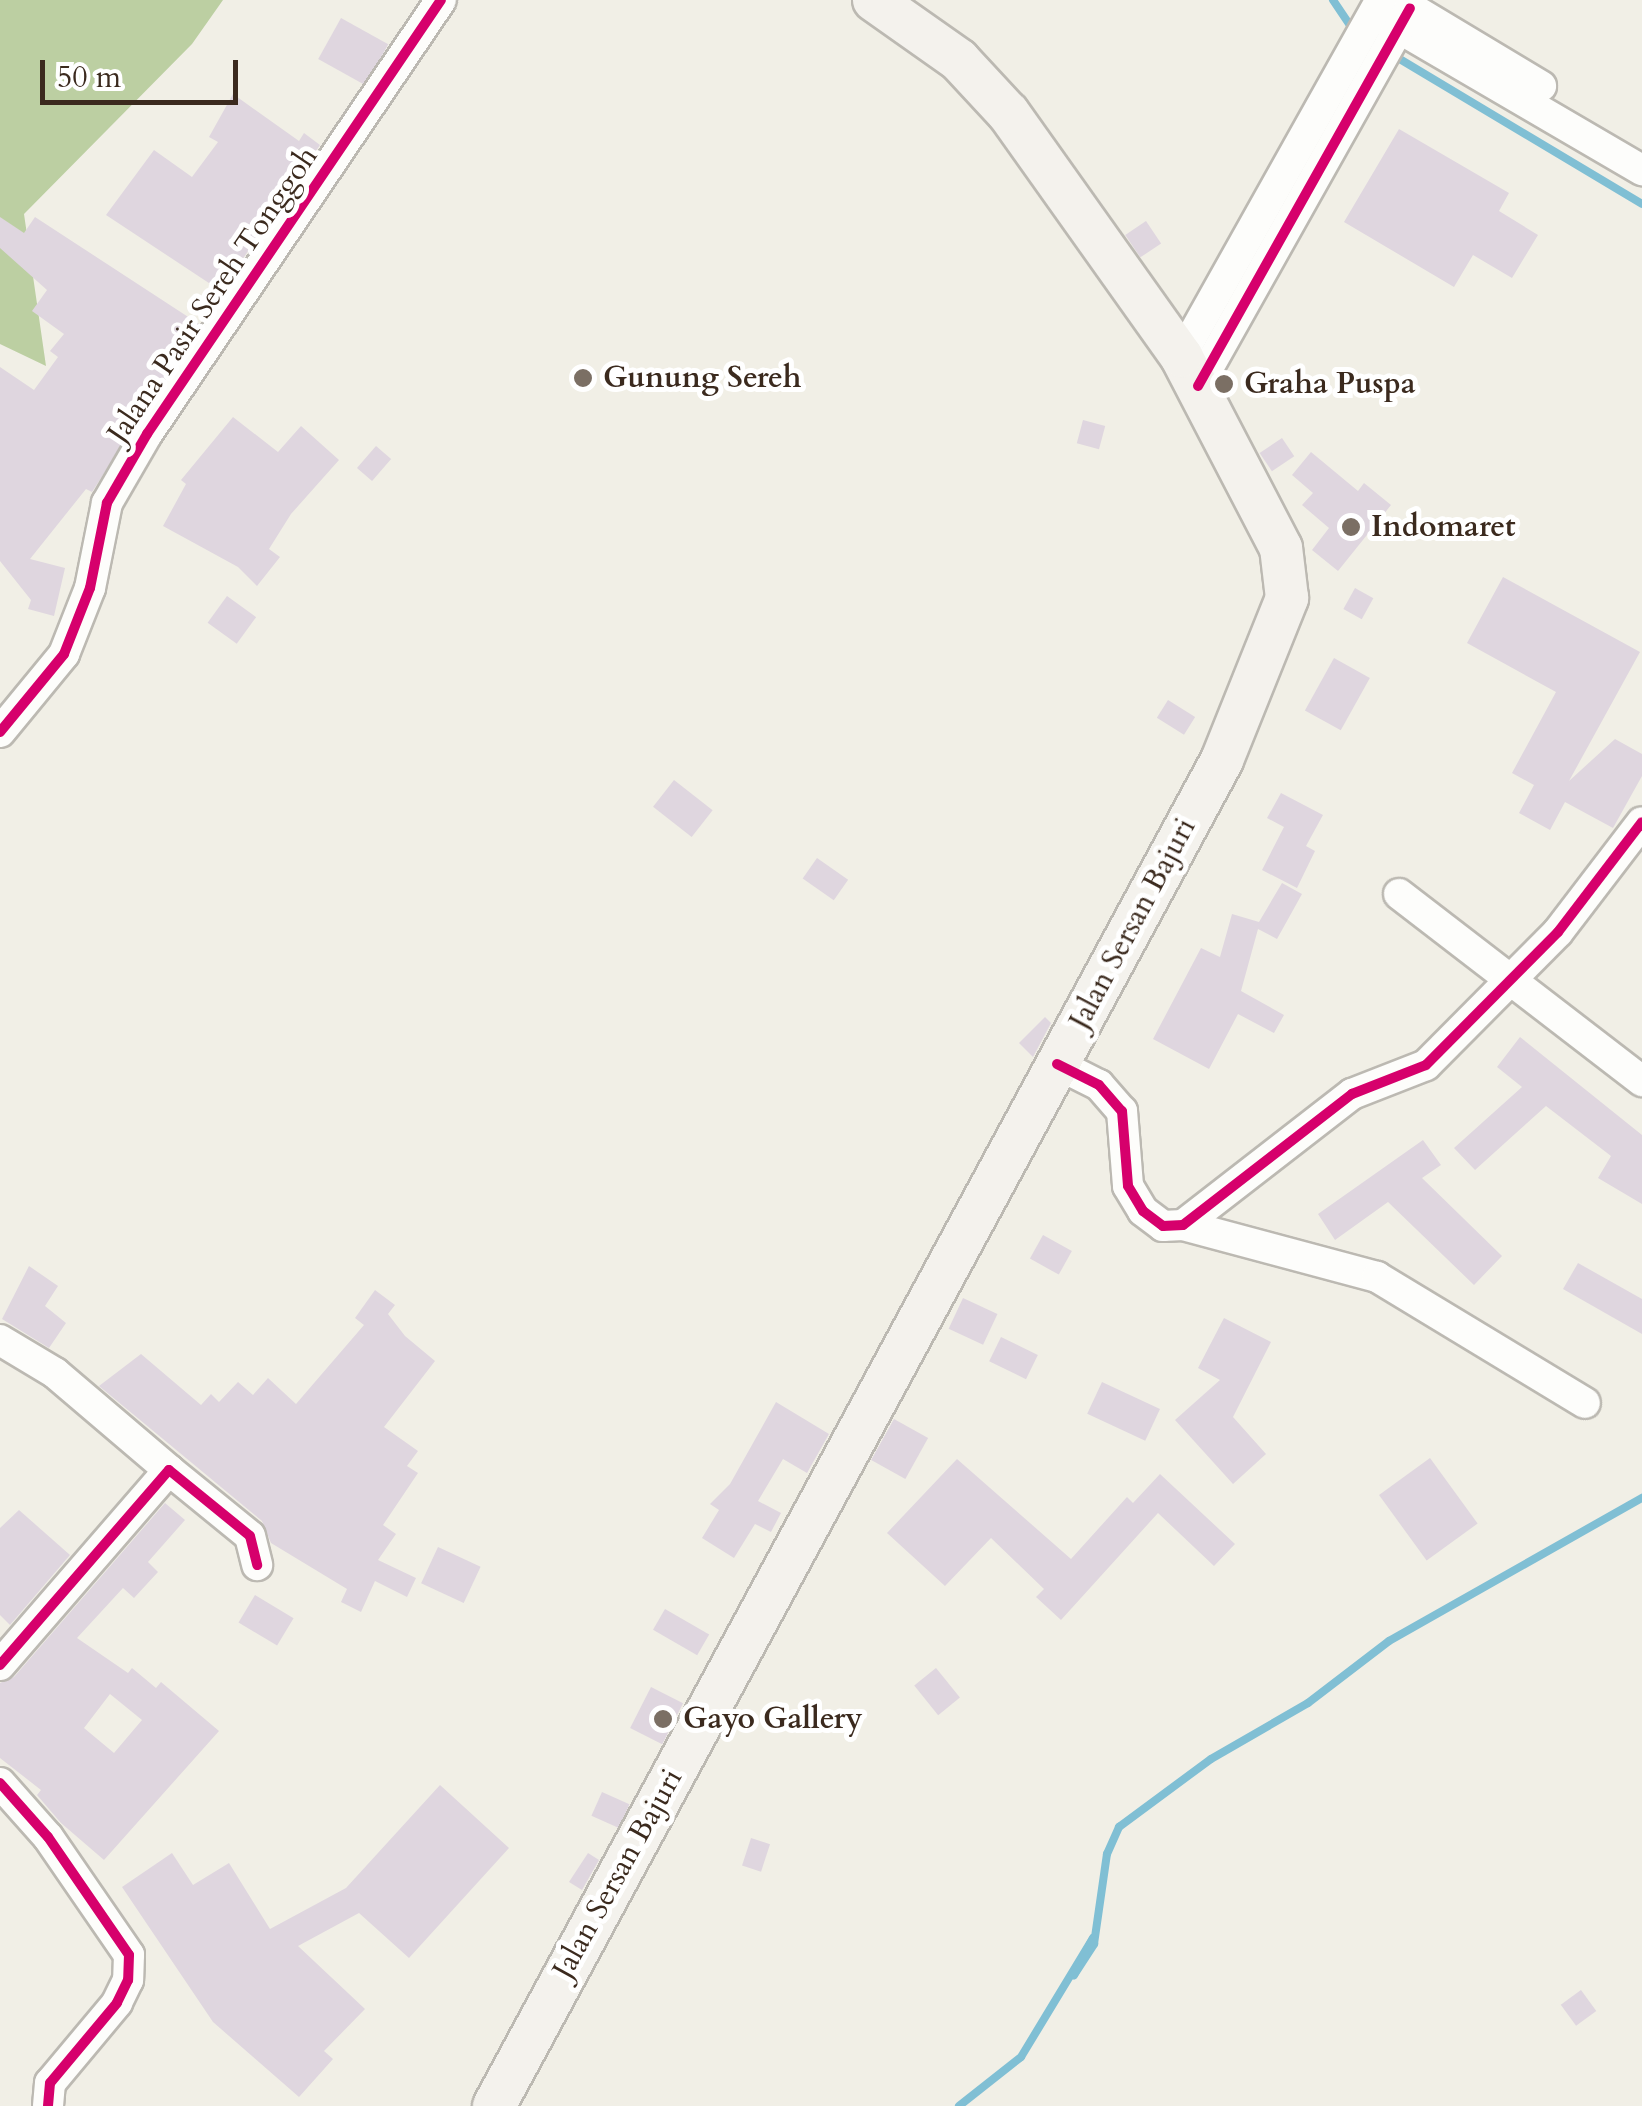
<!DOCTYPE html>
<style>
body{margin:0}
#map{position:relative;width:1642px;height:2106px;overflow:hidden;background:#f1efe6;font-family:Cardo,serif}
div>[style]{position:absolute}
.forest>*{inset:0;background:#bccfa2}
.stream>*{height:8px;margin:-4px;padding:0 4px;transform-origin:4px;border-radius:4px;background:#80bfd4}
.building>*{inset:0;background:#dfd6df;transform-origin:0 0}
.roads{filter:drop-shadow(2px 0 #bcb9b2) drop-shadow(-2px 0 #bcb9b2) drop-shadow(0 2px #bcb9b2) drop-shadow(0 -2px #bcb9b2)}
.street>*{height:30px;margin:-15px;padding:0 15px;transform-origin:15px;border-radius:15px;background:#fdfdfb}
.secondary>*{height:42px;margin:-21px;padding:0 21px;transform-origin:21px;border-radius:21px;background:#f4f2ed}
.cycleway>*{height:10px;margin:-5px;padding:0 5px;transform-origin:5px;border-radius:5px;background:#d6006c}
.dots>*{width:28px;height:28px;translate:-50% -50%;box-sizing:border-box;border:5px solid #fff;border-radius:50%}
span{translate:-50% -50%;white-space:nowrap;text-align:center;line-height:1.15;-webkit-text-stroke:10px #fff;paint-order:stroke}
.street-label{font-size:30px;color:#3b2a1e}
.poi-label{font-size:30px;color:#3b2a1e;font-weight:700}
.left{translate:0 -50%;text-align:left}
.scale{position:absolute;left:40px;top:60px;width:198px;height:45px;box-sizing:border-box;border:5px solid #3b2a1e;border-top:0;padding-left:12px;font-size:30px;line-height:35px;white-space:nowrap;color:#3b2a1e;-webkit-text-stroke:8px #fff;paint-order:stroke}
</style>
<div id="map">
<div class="forest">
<div style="clip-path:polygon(0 0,223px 0,192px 44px,24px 214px,46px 366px,0 344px)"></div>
</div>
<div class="stream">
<div style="left:1333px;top:0;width:40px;rotate:56deg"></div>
<div style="left:1393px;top:55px;width:290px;rotate:30.9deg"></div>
<div style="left:959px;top:2106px;width:79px;rotate:-38.3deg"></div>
<div style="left:1021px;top:2057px;width:139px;rotate:-58.8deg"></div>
<div style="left:1093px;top:1938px;width:42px;rotate:117.2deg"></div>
<div style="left:1074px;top:1975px;width:37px;rotate:-57deg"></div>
<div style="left:1094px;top:1944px;width:91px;rotate:-81.8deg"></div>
<div style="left:1107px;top:1854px;width:30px;rotate:-66deg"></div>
<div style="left:1119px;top:1827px;width:114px;rotate:-36.5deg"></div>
<div style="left:1211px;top:1759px;width:112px;rotate:-30deg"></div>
<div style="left:1308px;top:1703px;width:102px;rotate:-37.4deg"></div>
<div style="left:1389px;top:1641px;width:291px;rotate:-29.5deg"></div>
</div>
<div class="building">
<div style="left:341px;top:18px;width:54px;height:47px;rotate:29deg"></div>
<div style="clip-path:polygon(233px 94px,299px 141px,304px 133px,320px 145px,221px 291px,106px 215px,154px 150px,192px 177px,218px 142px,209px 137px)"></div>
<div style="clip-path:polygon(1399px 129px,1509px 193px,1499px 211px,1538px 235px,1512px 278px,1473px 255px,1454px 287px,1344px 222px)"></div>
<div style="clip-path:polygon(0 217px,24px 233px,35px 217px,199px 324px,92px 492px,86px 489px,30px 559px,65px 568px,54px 616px,28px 609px,31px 600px,0 561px,0 367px,34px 390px,58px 357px,50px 351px,64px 334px,32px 311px,47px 290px,0 248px)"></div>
<div style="left:1146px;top:221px;width:27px;height:25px;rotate:56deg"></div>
<div style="clip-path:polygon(233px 417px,278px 452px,301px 426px,339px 460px,291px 514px,269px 549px,280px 557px,257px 586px,238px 567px,163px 526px,186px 484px,181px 480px)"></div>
<div style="left:1083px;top:420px;width:23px;height:24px;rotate:15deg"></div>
<div style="left:1282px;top:438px;width:22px;height:27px;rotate:56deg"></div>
<div style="left:376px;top:446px;width:20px;height:29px;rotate:41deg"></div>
<div style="clip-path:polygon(1311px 452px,1358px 491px,1364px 483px,1391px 505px,1338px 571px,1312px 550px,1329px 528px,1302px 505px,1313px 493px,1292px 475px)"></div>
<div style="clip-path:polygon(1503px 577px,1640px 652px,1569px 781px,1615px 739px,1642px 754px,1642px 776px,1613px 828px,1565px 802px,1550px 830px,1519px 813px,1534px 785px,1512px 773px,1556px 692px,1467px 643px)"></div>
<div style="left:1355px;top:588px;width:21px;height:24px;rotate:29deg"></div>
<div style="left:227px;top:596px;width:36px;height:33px;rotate:36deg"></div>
<div style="left:1334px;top:658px;width:41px;height:60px;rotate:29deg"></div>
<div style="left:1168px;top:700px;width:32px;height:21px;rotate:32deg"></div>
<div style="left:674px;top:780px;width:49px;height:34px;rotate:38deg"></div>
<div style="clip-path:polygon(1281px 793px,1323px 815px,1306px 846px,1315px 851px,1297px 888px,1262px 870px,1284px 827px,1267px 818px)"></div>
<div style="left:817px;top:858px;width:38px;height:25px;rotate:35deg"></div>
<div style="clip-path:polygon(1282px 883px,1302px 894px,1277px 939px,1258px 929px,1241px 991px,1284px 1015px,1274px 1033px,1238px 1014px,1209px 1069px,1153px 1039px,1201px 948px,1220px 957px,1232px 914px,1259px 922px)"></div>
<div style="clip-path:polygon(1045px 1017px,1051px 1023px,1033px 1057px,1019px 1043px)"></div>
<div style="clip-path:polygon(1520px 1037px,1642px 1135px,1642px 1204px,1598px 1178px,1611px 1156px,1546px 1106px,1475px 1170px,1454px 1148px,1522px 1087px,1497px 1067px)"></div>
<div style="clip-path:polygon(1423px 1140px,1441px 1165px,1422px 1178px,1502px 1256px,1474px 1285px,1388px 1202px,1335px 1240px,1318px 1214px)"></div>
<div style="left:1043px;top:1235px;width:33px;height:27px;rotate:29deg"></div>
<div style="clip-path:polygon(1578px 1263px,1642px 1299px,1642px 1334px,1563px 1289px)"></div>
<div style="clip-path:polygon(29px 1266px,58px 1286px,45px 1306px,66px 1323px,49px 1348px,2px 1319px)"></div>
<div style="clip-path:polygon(375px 1290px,395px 1305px,388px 1314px,405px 1336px,435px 1361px,384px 1427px,418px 1451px,407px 1466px,418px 1473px,383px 1525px,396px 1534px,378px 1560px,416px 1578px,407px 1597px,375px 1581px,361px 1612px,341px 1602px,347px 1589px,271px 1543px,262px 1521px,99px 1386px,141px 1354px,201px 1405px,211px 1394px,219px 1402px,238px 1382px,253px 1395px,268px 1378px,296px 1404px,364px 1325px,355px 1318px)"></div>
<div style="left:963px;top:1298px;width:38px;height:34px;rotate:25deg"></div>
<div style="clip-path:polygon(1224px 1318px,1271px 1342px,1233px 1417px,1266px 1454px,1233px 1484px,1175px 1420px,1220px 1380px,1198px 1368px)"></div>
<div style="left:1001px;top:1337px;width:41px;height:27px;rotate:26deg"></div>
<div style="left:1102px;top:1382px;width:64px;height:35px;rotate:25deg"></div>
<div style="clip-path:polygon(776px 1402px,829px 1434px,807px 1473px,783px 1459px,758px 1501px,781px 1513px,771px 1532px,755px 1524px,734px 1558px,702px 1538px,719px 1510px,710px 1504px,730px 1484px)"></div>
<div style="left:894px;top:1419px;width:39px;height:47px;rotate:29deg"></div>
<div style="left:1430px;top:1458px;width:81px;height:63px;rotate:54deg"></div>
<div style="clip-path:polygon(957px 1459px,1071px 1559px,1127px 1497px,1133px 1503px,1160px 1474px,1235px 1544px,1214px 1566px,1158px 1513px,1061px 1620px,1036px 1597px,1044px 1589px,991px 1538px,945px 1586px,887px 1533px)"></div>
<div style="clip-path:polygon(evenodd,165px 1503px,185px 1520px,148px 1562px,158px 1572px,134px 1598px,123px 1588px,77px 1638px,128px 1673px,132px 1668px,156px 1688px,161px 1682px,219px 1731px,104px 1860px,61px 1823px,37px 1795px,41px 1790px,0 1758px,0 1683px,14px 1677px,165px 1503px,110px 1694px,142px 1720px,114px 1753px,84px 1728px,110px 1694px)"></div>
<div style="clip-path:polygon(19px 1510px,70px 1555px,10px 1625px,0 1615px,0 1528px)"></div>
<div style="left:438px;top:1547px;width:47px;height:40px;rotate:25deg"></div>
<div style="left:255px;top:1595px;width:45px;height:32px;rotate:31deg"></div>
<div style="left:665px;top:1609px;width:51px;height:24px;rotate:30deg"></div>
<div style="left:936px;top:1668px;width:38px;height:28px;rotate:51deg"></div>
<div style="left:651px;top:1687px;width:36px;height:46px;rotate:27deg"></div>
<div style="clip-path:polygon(440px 1785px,509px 1848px,409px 1958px,359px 1913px,298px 1946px,365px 2009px,324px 2051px,333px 2059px,299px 2097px,213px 2022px,122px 1887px,172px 1853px,193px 1885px,229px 1863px,270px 1929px,346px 1888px)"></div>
<div style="left:602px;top:1792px;width:30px;height:26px;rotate:24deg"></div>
<div style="left:751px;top:1838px;width:20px;height:29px;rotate:18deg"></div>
<div style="clip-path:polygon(588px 1853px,599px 1860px,582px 1890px,569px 1882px)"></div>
<div style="left:1581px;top:1990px;width:26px;height:25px;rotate:54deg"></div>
</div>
<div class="roads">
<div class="street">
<div style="left:1398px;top:0;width:167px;rotate:31deg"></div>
<div style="left:1385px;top:20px;width:298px;rotate:30.3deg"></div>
<div style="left:1181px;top:356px;width:408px;rotate:-60.7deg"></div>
<div style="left:1198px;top:386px;width:433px;rotate:-60.7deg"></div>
<div style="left:0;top:732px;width:101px;rotate:-50.6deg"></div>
<div style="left:64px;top:654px;width:71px;rotate:-68.5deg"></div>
<div style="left:90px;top:588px;width:87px;rotate:-78.7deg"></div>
<div style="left:107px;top:503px;width:80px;rotate:-59.9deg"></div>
<div style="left:147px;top:434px;width:524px;rotate:-55.89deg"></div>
<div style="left:1399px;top:894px;width:307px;rotate:37.6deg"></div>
<div style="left:1057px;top:1064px;width:47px;rotate:26.6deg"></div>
<div style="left:1099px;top:1085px;width:35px;rotate:49deg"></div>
<div style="left:1122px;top:1111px;width:75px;rotate:85.4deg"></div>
<div style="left:1128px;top:1186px;width:29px;rotate:59deg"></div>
<div style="left:1143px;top:1211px;width:25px;rotate:37deg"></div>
<div style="left:1163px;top:1226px;width:20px;rotate:-3deg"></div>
<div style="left:1183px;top:1225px;width:214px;rotate:-37.8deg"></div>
<div style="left:1352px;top:1094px;width:79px;rotate:-21.4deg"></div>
<div style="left:1426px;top:1065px;width:187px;rotate:-45.2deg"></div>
<div style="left:1558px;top:932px;width:138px;rotate:-52.6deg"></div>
<div style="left:1183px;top:1225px;width:201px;rotate:15deg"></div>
<div style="left:1377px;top:1277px;width:243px;rotate:31.2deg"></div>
<div style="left:0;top:1340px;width:64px;rotate:31deg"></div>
<div style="left:55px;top:1373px;width:150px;rotate:40.4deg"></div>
<div style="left:0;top:1665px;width:258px;rotate:-49.1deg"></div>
<div style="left:169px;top:1470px;width:104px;rotate:39.2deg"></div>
<div style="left:250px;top:1536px;width:30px;rotate:76deg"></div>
<div style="left:0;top:1783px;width:72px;rotate:48.4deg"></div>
<div style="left:48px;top:1837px;width:143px;rotate:55.5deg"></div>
<div style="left:129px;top:1955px;width:25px;rotate:92deg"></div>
<div style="left:128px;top:1980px;width:25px;rotate:116deg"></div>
<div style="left:117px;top:2003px;width:104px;rotate:129.9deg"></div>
<div style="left:50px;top:2083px;width:23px;rotate:95deg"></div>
</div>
<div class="secondary">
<div style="left:494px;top:2106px;width:1530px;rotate:-61.59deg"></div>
<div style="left:1222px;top:760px;width:175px;rotate:-68.1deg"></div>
<div style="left:1287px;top:598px;width:50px;rotate:-96.8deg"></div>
<div style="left:1281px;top:548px;width:216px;rotate:-117.5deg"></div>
<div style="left:1181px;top:356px;width:298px;rotate:-125.4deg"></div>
<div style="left:1008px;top:113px;width:72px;rotate:-132.8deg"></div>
<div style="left:959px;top:60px;width:104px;rotate:-144.8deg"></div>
</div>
</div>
<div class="cycleway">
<div style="left:1198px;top:386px;width:433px;rotate:-60.7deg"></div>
<div style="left:0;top:732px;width:101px;rotate:-50.6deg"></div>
<div style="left:64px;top:654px;width:71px;rotate:-68.5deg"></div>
<div style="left:90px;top:588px;width:87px;rotate:-78.7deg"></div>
<div style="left:107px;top:503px;width:80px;rotate:-59.9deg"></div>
<div style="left:147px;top:434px;width:524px;rotate:-55.89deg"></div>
<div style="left:1057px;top:1064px;width:47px;rotate:26.6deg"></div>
<div style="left:1099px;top:1085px;width:35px;rotate:49deg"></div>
<div style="left:1122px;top:1111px;width:75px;rotate:85.4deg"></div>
<div style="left:1128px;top:1186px;width:29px;rotate:59deg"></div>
<div style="left:1143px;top:1211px;width:25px;rotate:37deg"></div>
<div style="left:1163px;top:1226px;width:20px;rotate:-3deg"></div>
<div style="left:1183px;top:1225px;width:214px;rotate:-37.8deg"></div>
<div style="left:1352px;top:1094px;width:79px;rotate:-21.4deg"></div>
<div style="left:1426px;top:1065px;width:187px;rotate:-45.2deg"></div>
<div style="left:1558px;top:932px;width:138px;rotate:-52.6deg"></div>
<div style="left:0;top:1665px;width:258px;rotate:-49.1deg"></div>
<div style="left:169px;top:1470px;width:104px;rotate:39.2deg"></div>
<div style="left:250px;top:1536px;width:30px;rotate:76deg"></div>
<div style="left:0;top:1783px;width:72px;rotate:48.4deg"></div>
<div style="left:48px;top:1837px;width:143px;rotate:55.5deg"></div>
<div style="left:129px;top:1955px;width:25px;rotate:92deg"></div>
<div style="left:128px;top:1980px;width:25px;rotate:116deg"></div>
<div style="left:117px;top:2003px;width:104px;rotate:129.9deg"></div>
<div style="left:50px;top:2083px;width:23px;rotate:95deg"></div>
</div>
<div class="dots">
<div style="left:583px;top:378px;background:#7b6f64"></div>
<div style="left:1224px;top:384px;background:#7b6f64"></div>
<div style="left:1351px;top:527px;background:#7b6f64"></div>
<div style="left:663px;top:1719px;background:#7b6f64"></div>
</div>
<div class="street-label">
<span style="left:213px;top:295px;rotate:-56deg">Jalana Pasir Sereh Tonggoh</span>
<span style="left:1133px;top:924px;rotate:-62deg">Jalan Sersan Bajuri</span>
<span style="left:618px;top:1874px;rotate:-61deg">Jalan Sersan Bajuri</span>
</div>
<div class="poi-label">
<span class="left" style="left:603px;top:378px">Gunung Sereh</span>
<span class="left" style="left:1244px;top:384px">Graha Puspa</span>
<span class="left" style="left:1371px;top:527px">Indomaret</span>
<span class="left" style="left:683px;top:1719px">Gayo Gallery</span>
</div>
<div class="scale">50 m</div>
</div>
